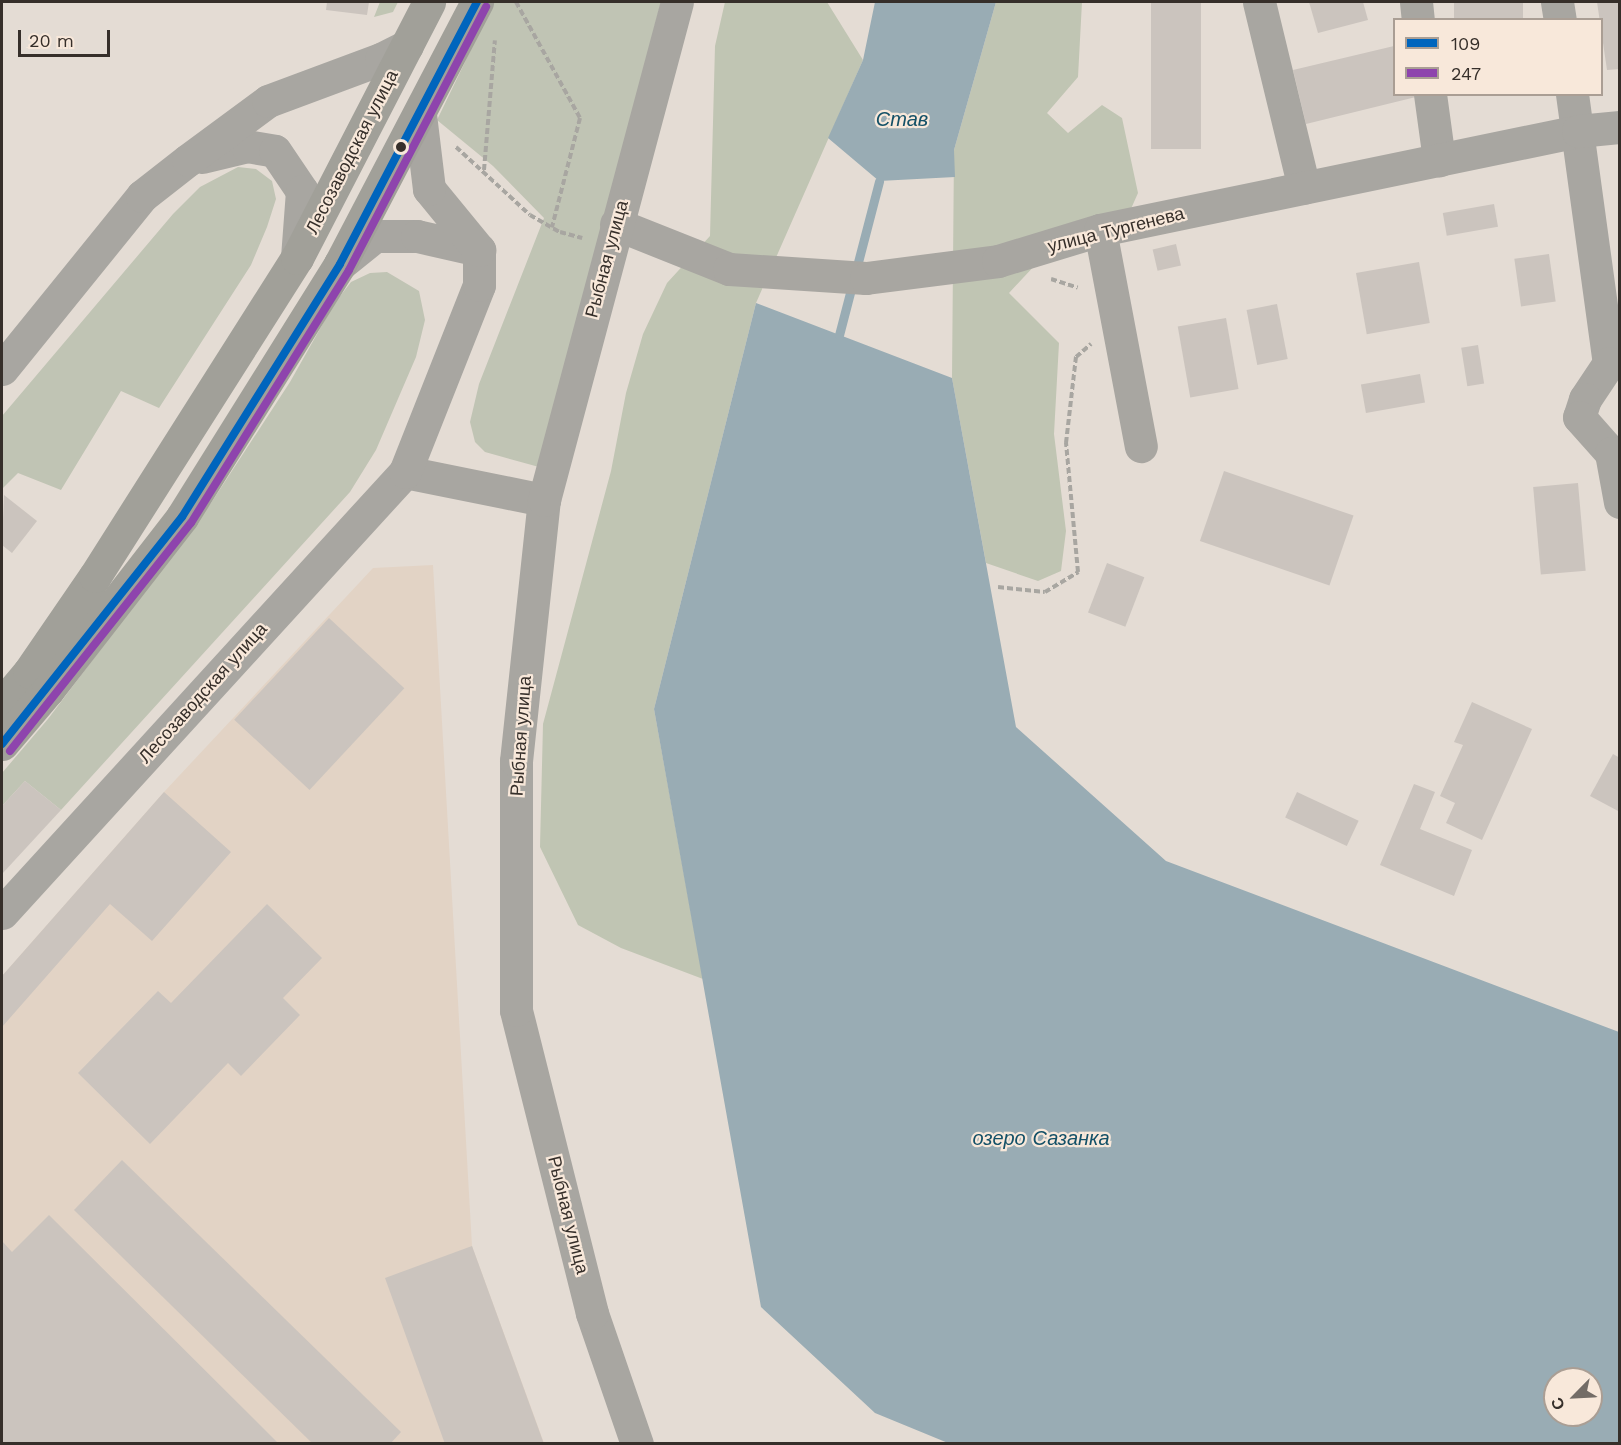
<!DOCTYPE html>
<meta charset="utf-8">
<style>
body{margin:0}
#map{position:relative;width:1621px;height:1445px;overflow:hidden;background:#e4dcd4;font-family:"Work Sans",sans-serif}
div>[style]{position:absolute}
.built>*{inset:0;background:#e2d3c5}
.green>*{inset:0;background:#c0c4b4}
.forest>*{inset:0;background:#c0c5b3}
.water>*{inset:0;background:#99acb4}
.stream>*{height:9px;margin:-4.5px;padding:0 4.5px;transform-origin:4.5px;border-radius:4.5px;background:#99acb4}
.building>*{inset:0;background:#cbc4be;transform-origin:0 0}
.path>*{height:4px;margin-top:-2px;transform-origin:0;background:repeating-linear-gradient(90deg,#a8a6a1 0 6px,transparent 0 9px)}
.minor>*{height:33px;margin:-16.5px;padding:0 16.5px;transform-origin:16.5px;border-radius:16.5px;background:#a8a6a1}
.major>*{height:33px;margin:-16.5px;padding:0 16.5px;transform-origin:16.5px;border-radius:16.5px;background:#a1a099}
.bus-1>*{height:8px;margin:-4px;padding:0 4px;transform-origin:4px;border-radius:4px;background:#0065bd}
.bus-2>*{height:8px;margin:-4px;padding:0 4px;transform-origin:4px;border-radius:4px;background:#8e44ad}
.dots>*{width:16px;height:16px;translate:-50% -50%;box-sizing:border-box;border:3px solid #f8e8da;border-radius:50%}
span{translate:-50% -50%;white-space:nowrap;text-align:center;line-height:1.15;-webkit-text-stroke:4.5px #f8e8da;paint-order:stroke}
.street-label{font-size:18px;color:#362f2a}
.water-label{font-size:20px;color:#135067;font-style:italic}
.frame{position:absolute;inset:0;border:3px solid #362f2a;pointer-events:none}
.legend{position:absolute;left:1393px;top:18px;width:210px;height:78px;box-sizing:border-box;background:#f8e8da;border:2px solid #aa9e94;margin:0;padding:8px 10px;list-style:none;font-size:18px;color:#362f2a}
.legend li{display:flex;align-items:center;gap:12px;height:30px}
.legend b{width:30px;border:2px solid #aa9e94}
.north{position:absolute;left:1543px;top:1367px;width:60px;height:60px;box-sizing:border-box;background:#f8e8da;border:2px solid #aa9e94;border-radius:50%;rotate:246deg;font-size:16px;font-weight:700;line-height:24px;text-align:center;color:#362f2a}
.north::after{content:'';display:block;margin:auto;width:21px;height:27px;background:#736c66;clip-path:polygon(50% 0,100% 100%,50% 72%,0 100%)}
.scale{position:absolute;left:18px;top:30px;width:92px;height:27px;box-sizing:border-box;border:3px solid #362f2a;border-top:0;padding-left:8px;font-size:18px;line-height:21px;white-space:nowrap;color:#362f2a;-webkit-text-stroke:4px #f8e8da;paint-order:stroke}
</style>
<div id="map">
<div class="built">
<div style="clip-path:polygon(433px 565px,472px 1246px,544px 1443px,2px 1444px,2px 976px,164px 792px,373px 568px)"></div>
</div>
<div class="green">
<div style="clip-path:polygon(494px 2px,661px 2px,539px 467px,485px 452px,475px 442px,470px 422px,479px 384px,544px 218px,493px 166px,437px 120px)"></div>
<div style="clip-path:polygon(238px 167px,256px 169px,272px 181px,276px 199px,267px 227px,251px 265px,159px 408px,121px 391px,61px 490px,18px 473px,2px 489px,2px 416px,173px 214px,200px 187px)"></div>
<div style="clip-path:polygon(387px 272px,419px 291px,425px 320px,416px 357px,376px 450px,350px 492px,61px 810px,25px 781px,2px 806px,2px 773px,48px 719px,211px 503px,290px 382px,334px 304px,351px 282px,370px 273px)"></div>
</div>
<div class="forest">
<div style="clip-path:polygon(380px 2px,398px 2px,393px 12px,374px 17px)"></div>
<div style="clip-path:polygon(725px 2px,827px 2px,863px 60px,756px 303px,654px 709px,703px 979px,621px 948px,578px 925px,540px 847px,543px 724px,611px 471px,626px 393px,643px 334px,667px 283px,710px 236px,715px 46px)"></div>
<div style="clip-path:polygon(996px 2px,1082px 2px,1078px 77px,1047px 113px,1068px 133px,1102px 105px,1122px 118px,1138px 193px,1130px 211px,1065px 233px,1009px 293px,1059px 343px,1054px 434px,1066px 531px,1061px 571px,1038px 581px,986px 563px,952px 378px,954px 150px)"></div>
</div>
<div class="water">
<div style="clip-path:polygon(875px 2px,996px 2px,954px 150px,955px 177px,879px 181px,828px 138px,863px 60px)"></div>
<div style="clip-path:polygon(evenodd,756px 303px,952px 378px,1016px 727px,1166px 861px,1619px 1032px,1619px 1443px,948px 1443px,875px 1413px,761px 1307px,654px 709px,756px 303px,1555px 1379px,1591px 1379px,1591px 1415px,1555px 1415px,1555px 1379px)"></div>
</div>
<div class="stream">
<div style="left:839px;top:335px;width:159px;rotate:-75.4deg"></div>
</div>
<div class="building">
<div style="clip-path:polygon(327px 2px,369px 2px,367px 15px,326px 10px)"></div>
<div style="left:1151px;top:2px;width:50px;height:147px"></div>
<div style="clip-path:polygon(1309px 2px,1363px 2px,1368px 20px,1318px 33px)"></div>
<div style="left:1454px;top:2px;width:69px;height:18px"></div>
<div style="clip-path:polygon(1597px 2px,1620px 2px,1620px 69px,1607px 70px)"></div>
<div style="clip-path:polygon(1394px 46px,1394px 94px,1424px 95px,1306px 124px,1293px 70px)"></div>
<div style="left:1494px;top:204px;width:23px;height:52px;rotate:80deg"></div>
<div style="left:1176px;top:244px;width:22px;height:24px;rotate:77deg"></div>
<div style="left:1549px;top:254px;width:48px;height:35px;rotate:82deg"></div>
<div style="left:1419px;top:262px;width:62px;height:64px;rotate:80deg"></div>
<div style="left:1277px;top:304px;width:56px;height:31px;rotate:79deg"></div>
<div style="left:1226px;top:318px;width:72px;height:49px;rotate:80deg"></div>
<div style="left:1478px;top:345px;width:39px;height:17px;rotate:81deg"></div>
<div style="left:1420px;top:374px;width:29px;height:60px;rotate:80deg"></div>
<div style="left:1224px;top:471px;width:137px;height:74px;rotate:19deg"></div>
<div style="left:1578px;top:483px;width:88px;height:45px;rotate:85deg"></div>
<div style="clip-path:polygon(4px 495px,37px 521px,12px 553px,2px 545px)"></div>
<div style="left:1107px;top:563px;width:40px;height:53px;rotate:21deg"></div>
<div style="left:329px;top:618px;width:103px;height:139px;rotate:43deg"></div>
<div style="clip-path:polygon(1472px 702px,1532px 729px,1482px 840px,1446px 823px,1455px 803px,1440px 796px,1463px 745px,1454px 742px)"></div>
<div style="clip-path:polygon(1613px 754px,1620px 758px,1620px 812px,1590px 796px)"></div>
<div style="clip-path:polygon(25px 781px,61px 810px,2px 874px,2px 806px)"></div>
<div style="clip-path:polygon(1414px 784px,1435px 792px,1420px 829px,1472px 850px,1454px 896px,1380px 865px)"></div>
<div style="clip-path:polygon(164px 792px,231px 852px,152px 941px,110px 904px,2px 1027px,2px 976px)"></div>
<div style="left:1297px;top:792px;width:68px;height:28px;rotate:25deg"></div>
<div style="clip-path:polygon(267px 904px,322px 958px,283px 998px,300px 1015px,241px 1076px,228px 1063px,150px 1144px,78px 1073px,158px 991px,171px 1003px)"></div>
<div style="clip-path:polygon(122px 1160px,401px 1432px,390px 1444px,313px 1444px,74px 1210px)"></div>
<div style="clip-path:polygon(49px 1215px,279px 1444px,2px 1444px,2px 1241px,12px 1252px)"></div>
<div style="clip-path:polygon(472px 1246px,544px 1444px,445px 1444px,385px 1278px)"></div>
</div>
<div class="path">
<div style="left:516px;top:2px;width:132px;rotate:61.1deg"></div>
<div style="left:580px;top:118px;width:113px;rotate:104.4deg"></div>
<div style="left:456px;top:147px;width:100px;rotate:42.6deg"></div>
<div style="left:530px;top:215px;width:34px;rotate:30deg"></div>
<div style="left:560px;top:232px;width:23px;rotate:15deg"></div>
<div style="left:484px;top:170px;width:130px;rotate:-85.2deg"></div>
<div style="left:1051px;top:279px;width:28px;rotate:18deg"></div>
<div style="left:998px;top:587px;width:47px;rotate:6.1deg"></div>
<div style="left:1045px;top:592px;width:39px;rotate:-31deg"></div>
<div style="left:1078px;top:572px;width:130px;rotate:-95.3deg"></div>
<div style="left:1066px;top:443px;width:87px;rotate:-83.4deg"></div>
<div style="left:1076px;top:357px;width:20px;rotate:-41deg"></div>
</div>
<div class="minor">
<div style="left:1259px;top:2px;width:191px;rotate:76.4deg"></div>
<div style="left:1416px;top:2px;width:18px;rotate:84deg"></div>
<div style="left:1557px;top:2px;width:18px;rotate:81deg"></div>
<div style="left:1430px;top:94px;width:67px;rotate:82.2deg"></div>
<div style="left:1572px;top:94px;width:272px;rotate:82.2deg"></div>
<div style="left:1609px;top:363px;width:43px;rotate:123.7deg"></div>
<div style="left:1585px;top:399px;width:19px;rotate:108deg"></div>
<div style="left:1579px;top:417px;width:48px;rotate:48.4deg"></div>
<div style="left:1611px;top:453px;width:50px;rotate:79.6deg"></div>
<div style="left:202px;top:157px;width:46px;rotate:-13.7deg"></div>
<div style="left:247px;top:146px;width:28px;rotate:10deg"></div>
<div style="left:275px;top:151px;width:48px;rotate:56deg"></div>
<div style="left:302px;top:191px;width:67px;rotate:94.3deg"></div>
<div style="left:616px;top:224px;width:122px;rotate:21.7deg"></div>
<div style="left:729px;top:269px;width:137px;rotate:3.8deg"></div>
<div style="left:866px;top:278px;width:133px;rotate:-7.3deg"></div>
<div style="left:998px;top:261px;width:107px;rotate:-16.9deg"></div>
<div style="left:1100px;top:230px;width:488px;rotate:-11.7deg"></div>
<div style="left:1578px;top:131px;width:42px;rotate:-5.4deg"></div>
<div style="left:1100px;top:230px;width:220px;rotate:79.3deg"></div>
<div style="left:340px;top:264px;width:45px;rotate:-38.7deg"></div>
<div style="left:375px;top:236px;width:42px"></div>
<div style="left:417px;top:236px;width:64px;rotate:12.7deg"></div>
<div style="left:2px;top:369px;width:223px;rotate:-51deg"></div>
<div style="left:142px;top:196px;width:58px;rotate:-38deg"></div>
<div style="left:188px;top:160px;width:99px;rotate:-36.4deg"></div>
<div style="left:268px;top:101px;width:121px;rotate:-20.4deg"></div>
<div style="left:381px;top:59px;width:29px;rotate:-27deg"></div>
<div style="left:405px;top:472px;width:142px;rotate:11.4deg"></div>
<div style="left:2px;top:913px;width:597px;rotate:-47.58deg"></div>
<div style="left:405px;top:472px;width:201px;rotate:-68.4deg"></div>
<div style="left:479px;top:285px;width:35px;rotate:-90deg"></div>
<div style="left:479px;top:250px;width:79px;rotate:-129.3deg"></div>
<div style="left:429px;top:189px;width:75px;rotate:-96.9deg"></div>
<div style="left:637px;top:1444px;width:139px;rotate:-109deg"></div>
<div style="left:592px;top:1313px;width:312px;rotate:-104.1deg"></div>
<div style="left:516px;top:1010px;width:249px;rotate:-90deg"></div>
<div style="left:516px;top:761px;width:262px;rotate:-83.9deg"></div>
<div style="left:544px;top:500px;width:515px;rotate:-75.05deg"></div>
</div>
<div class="major">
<div style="left:2px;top:704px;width:42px;rotate:-49.8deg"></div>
<div style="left:29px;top:672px;width:116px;rotate:-55.5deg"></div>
<div style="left:95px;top:576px;width:377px;rotate:-57.6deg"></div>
<div style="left:297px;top:258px;width:288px;rotate:-62.7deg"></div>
<div style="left:2px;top:744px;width:71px;rotate:-49.6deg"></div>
<div style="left:48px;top:690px;width:219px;rotate:-52.2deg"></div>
<div style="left:182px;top:517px;width:298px;rotate:-58deg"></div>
<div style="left:340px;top:264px;width:296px;rotate:-62.4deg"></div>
</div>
<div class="bus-1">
<div style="left:2px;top:744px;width:290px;rotate:-51.6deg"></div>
<div style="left:182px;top:517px;width:298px;rotate:-58deg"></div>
<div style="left:340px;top:264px;width:296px;rotate:-62.4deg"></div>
</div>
<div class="bus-2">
<div style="left:10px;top:751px;width:291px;rotate:-51.6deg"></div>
<div style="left:191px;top:523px;width:298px;rotate:-58deg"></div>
<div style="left:349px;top:270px;width:297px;rotate:-62.5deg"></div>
</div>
<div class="dots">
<div style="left:401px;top:147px;background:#362f2a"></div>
</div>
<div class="street-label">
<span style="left:352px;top:152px;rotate:-63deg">Лесозаводская улица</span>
<span style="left:1116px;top:230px;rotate:-14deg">улица Тургенева</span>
<span style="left:607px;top:259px;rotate:-75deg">Рыбная улица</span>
<span style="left:203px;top:693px;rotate:-48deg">Лесозаводская улица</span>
<span style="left:521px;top:736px;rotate:-86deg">Рыбная улица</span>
<span style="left:568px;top:1215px;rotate:76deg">Рыбная улица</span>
</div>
<div class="water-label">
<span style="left:902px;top:119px">Став</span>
<span style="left:1041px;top:1138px">озеро Сазанка</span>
</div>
<div class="frame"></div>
<ul class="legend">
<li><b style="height:8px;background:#0065bd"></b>109</li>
<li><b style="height:8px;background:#8e44ad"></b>247</li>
</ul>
<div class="north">С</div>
<div class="scale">20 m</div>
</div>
